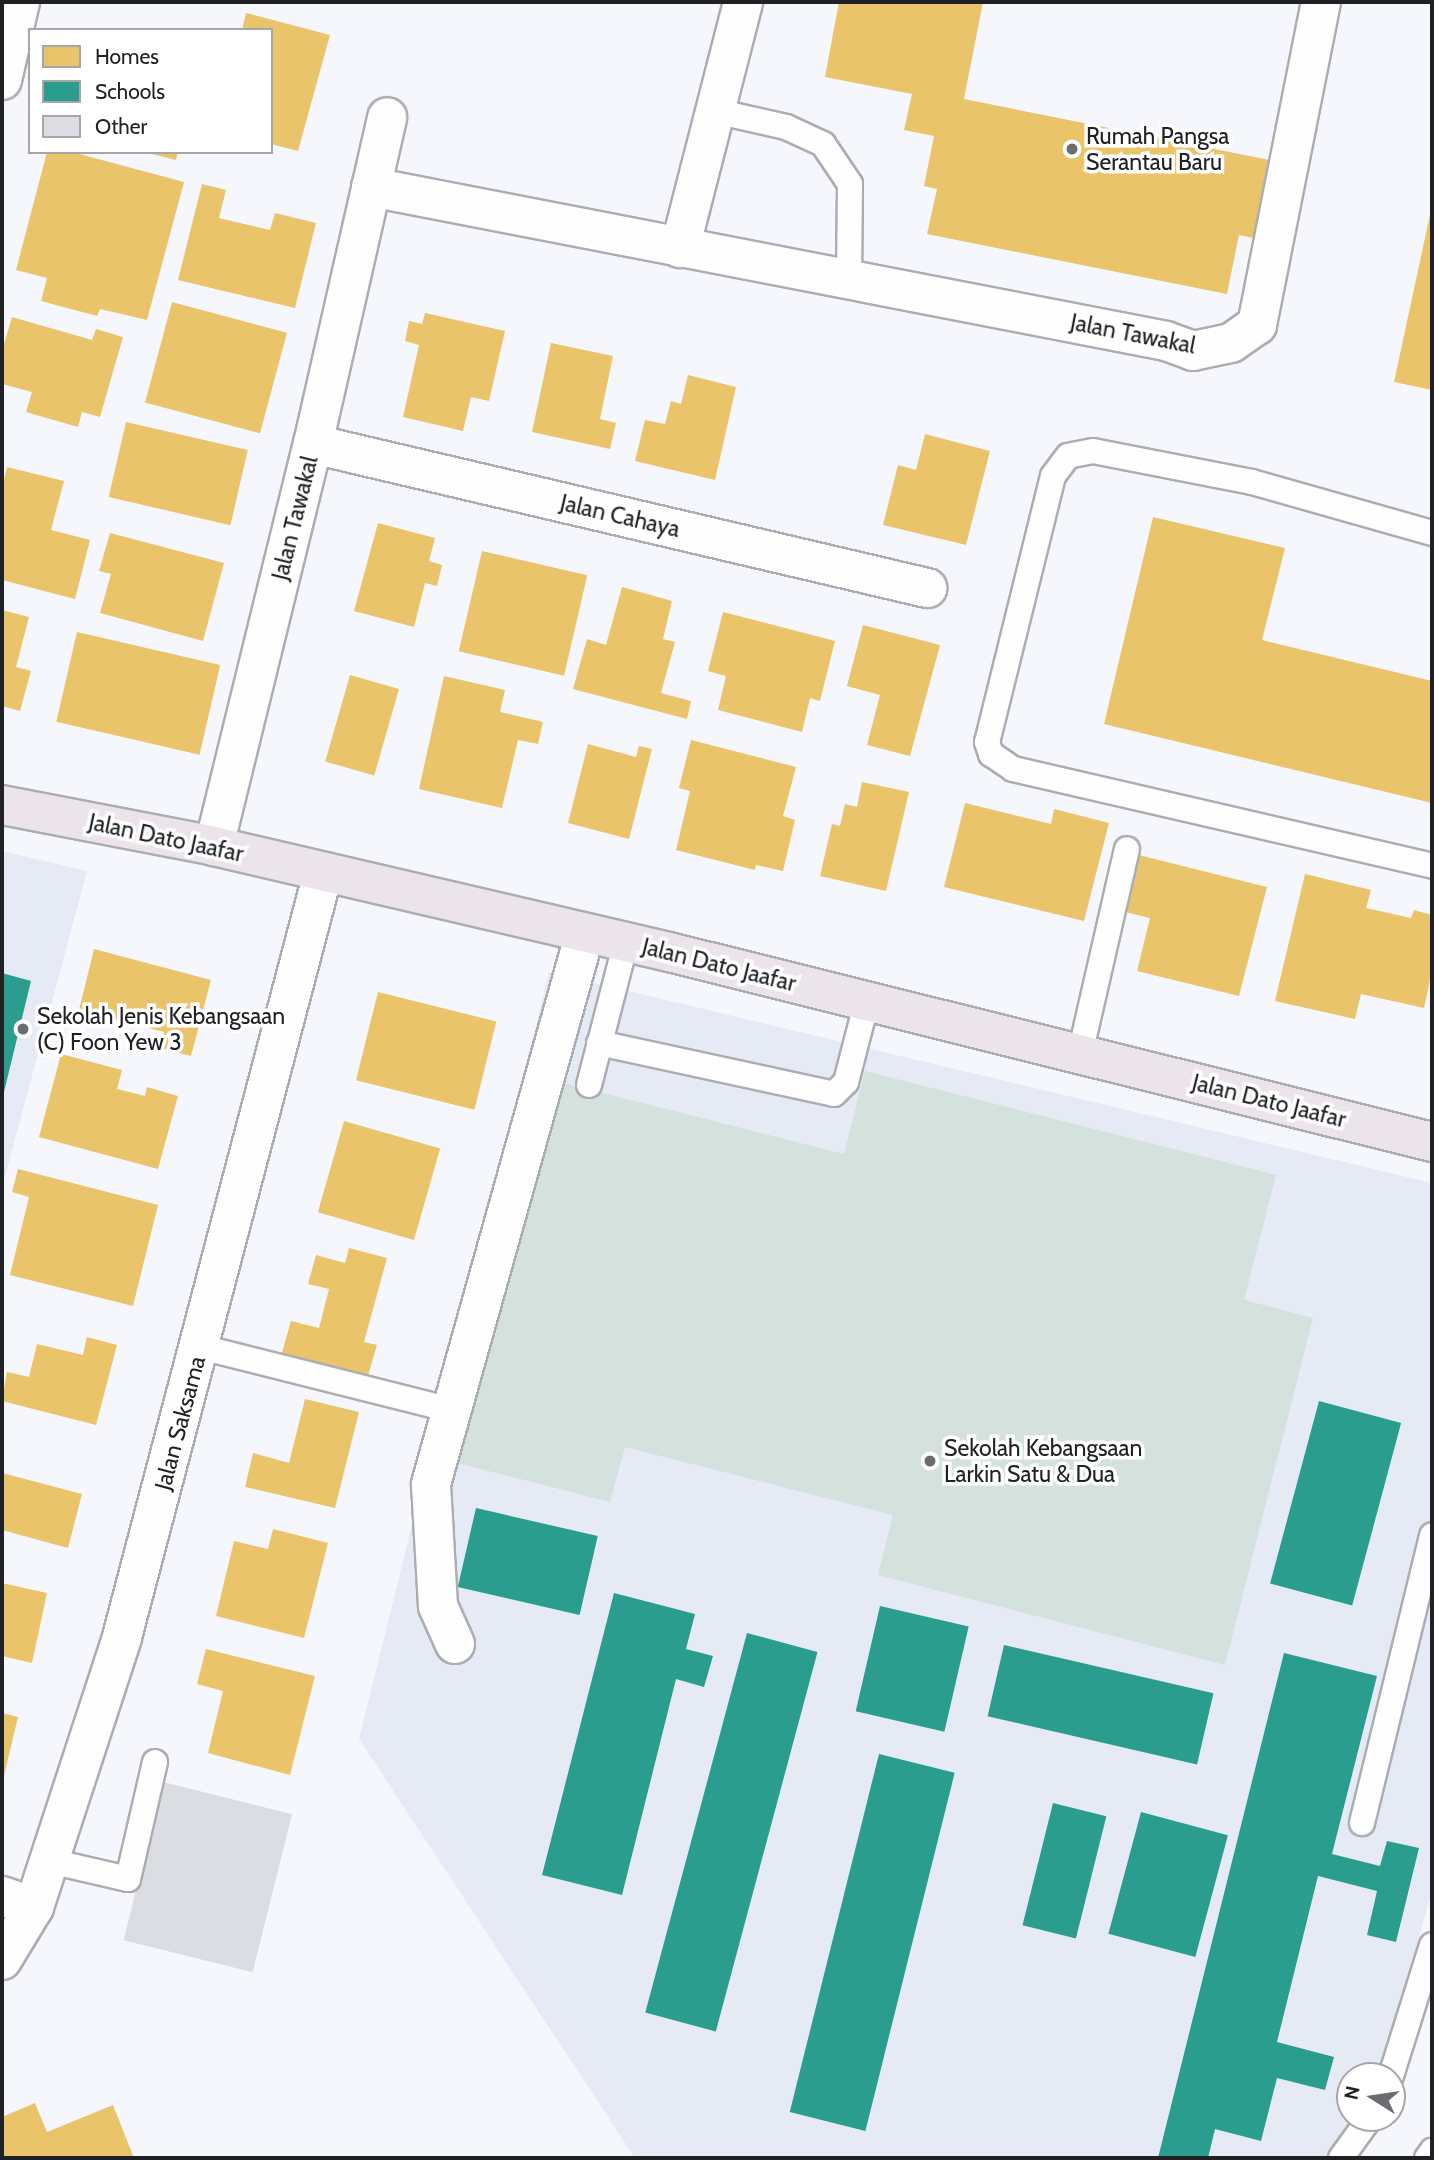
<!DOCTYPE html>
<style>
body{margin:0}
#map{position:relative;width:1434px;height:2160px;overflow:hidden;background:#f6f7fc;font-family:Cabin,sans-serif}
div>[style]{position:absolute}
.built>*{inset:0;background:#e6eaf5}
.green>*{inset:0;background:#d4e1dc}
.homes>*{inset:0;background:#e9c46a;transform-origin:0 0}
.schools>*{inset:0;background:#2a9d8f;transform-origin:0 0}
.building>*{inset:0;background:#dcdde2;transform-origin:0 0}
.roads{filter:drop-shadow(2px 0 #acadb2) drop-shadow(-2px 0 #acadb2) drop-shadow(0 2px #acadb2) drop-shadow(0 -2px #acadb2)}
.service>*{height:24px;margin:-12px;padding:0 12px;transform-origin:12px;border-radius:12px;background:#fefeff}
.minor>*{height:38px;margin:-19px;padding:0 19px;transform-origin:19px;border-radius:19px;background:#fefeff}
.primary>*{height:38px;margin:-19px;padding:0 19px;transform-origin:19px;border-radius:19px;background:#ece4eb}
.dots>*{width:19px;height:19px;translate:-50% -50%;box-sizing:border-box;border:4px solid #fff;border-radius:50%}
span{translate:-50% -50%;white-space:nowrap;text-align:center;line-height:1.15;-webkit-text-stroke:7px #fff;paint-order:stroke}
.poi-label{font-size:23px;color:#202125}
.left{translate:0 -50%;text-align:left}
.street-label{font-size:23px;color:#202125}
.frame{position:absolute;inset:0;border:4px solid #202125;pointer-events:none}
.legend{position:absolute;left:28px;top:28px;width:245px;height:126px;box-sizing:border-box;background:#fff;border:2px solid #a6a6a8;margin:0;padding:9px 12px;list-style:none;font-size:21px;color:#202125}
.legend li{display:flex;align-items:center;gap:14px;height:35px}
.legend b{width:35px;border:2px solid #a6a6a8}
.north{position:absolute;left:1336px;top:2062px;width:70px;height:70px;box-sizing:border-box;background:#fff;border:2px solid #a6a6a8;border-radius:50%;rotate:282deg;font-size:19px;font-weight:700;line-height:28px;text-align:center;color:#202125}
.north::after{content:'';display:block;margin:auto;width:24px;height:32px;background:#6b6c70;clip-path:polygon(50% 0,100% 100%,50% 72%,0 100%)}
</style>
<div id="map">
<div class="built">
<div style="clip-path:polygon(2px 851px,87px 871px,2px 1188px)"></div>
<div style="clip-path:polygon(549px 972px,1432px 1183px,1432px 1890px,1381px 2076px,1350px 2076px,1350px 2118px,1359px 2118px,1328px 2158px,635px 2158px,359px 1739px)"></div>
</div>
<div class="green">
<div style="clip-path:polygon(865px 1071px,1276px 1175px,1244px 1300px,1313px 1318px,1225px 1665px,878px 1575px,893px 1515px,625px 1447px,610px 1502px,450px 1461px,547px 1079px,844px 1154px)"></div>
</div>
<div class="homes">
<div style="clip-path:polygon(839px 2px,983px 2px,964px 99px,1274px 161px,1258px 239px,1239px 235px,1227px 294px,927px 234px,937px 189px,924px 186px,934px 136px,904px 130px,912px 94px,825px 77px)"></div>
<div style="clip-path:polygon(246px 13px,330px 35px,298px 151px,271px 144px,271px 30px,242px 30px)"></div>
<div style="clip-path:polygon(47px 152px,72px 152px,184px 182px,147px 320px,100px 309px,97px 316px,41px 301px,47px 278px,16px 270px)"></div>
<div style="clip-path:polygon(144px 152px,178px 152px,176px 160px)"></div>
<div style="clip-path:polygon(202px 184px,226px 190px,219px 218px,270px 230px,275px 213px,316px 223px,295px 308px,178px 280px)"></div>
<div style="clip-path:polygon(1431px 210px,1432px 210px,1432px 390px,1394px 382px)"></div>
<div style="left:172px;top:302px;width:119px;height:104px;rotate:15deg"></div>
<div style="clip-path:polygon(425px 313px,505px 331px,489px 401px,471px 397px,463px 431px,403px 417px,419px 345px,405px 341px,409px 321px,422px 324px)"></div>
<div style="clip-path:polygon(12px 317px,92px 340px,96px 329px,123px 337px,100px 417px,82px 412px,78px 427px,26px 412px,32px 392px,2px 384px,2px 351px)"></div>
<div style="clip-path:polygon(551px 343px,613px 356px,600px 419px,616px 423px,610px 449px,532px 432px)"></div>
<div style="clip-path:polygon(688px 375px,736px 387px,715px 480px,635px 461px,645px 420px,665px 424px,671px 401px,681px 404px)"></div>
<div style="left:126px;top:422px;width:125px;height:77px;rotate:13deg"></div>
<div style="clip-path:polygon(925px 434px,990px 451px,966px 545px,883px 525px,898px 465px,916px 470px)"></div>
<div style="clip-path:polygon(7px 467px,64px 481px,51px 530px,90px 540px,75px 599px,2px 580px,2px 488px)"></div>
<div style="clip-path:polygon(1153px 517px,1285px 548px,1262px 640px,1432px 681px,1432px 803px,1104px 724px)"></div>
<div style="clip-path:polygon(378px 523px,435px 538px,429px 561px,442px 565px,437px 586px,425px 583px,414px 627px,354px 611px)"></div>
<div style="clip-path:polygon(110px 533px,224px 563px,203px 641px,100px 613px,111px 574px,99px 571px)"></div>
<div style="left:482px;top:551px;width:108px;height:103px;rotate:13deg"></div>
<div style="clip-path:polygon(622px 587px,672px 601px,663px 639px,675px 642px,661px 693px,691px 701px,687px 719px,573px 689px,587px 639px,606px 645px)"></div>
<div style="clip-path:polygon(2px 610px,29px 617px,16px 667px,31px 671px,20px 711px,2px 706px)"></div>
<div style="clip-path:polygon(723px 612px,835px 641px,820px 701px,810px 698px,802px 732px,718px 710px,726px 676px,708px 671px)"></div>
<div style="clip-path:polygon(863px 625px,940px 645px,910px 756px,867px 745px,880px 695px,847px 686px)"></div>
<div style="left:77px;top:632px;width:147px;height:92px;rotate:13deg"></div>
<div style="left:350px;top:675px;width:51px;height:90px;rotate:16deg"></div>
<div style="clip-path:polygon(444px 676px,505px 690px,500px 712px,543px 722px,538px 744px,518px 740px,502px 808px,419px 789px)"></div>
<div style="clip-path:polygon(691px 740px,796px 767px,783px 816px,795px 820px,783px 871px,756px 865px,755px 870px,676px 850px,690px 791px,679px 788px)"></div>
<div style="clip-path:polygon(588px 744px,636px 757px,639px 746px,652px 749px,629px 839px,568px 823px)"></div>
<div style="clip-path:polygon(862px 782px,909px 792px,886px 891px,820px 876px,832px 824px,840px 826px,845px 804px,857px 807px)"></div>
<div style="clip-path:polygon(965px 803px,1051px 824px,1054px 809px,1109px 823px,1084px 921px,944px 887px)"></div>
<div style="clip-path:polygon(1139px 855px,1267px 887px,1239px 996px,1137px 971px,1150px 918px,1125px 912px)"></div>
<div style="clip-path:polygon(1305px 874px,1371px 890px,1366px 908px,1411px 918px,1414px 910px,1432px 915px,1432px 971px,1424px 1008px,1361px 994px,1355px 1019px,1275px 1001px)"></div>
<div style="clip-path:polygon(94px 949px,211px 980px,191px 1056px,160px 1048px,164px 1032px,79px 1010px)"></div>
<div style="left:378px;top:992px;width:122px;height:91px;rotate:14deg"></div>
<div style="clip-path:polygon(61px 1054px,122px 1070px,117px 1089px,145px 1096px,147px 1087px,178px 1096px,158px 1169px,39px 1137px)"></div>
<div style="left:344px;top:1121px;width:100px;height:95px;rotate:16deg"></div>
<div style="clip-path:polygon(18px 1169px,158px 1205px,133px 1306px,10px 1275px,29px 1197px,12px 1192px)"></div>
<div style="clip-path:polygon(349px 1248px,387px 1258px,364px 1342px,377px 1345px,367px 1379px,281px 1356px,291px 1321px,319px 1328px,329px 1289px,308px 1284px,316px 1255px,345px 1263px)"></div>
<div style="clip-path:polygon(87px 1337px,117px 1345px,96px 1425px,2px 1401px,7px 1372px,29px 1377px,37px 1344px,83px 1355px)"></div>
<div style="clip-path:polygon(305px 1399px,359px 1412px,335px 1508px,245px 1487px,253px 1453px,289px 1463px)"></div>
<div style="clip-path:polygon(2px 1473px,82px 1494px,68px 1548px,2px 1530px)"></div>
<div style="clip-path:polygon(273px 1529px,328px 1543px,304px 1638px,216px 1616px,234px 1541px,268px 1549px)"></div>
<div style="clip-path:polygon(2px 1583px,47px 1593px,32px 1663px,2px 1656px)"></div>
<div style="clip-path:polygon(206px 1649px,315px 1676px,290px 1775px,208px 1753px,223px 1691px,197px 1684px)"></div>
<div style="clip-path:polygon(2px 1713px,18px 1717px,3px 1780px,2px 1780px)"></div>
<div style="clip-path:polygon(35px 2103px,47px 2132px,113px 2105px,134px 2158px,2px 2158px,2px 2117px)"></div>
</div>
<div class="schools">
<div style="clip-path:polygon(2px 973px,31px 981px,3px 1096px,2px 1096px)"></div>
<div style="left:1319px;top:1401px;width:85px;height:189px;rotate:15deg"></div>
<div style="left:476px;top:1508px;width:125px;height:81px;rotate:13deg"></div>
<div style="clip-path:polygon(614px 1593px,695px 1614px,686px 1649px,713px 1656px,704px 1687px,676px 1679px,622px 1895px,542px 1875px)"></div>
<div style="left:880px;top:1606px;width:91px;height:108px;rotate:13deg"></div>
<div style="left:747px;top:1633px;width:73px;height:393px;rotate:15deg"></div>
<div style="left:1004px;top:1645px;width:215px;height:73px;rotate:13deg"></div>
<div style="clip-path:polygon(1284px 1653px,1377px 1676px,1332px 1854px,1380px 1866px,1387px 1841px,1419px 1848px,1396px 1942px,1367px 1935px,1377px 1891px,1318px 1876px,1277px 2042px,1334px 2057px,1325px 2090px,1277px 2078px,1261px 2141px,1215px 2129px,1208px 2158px,1158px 2158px)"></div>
<div style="left:879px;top:1754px;width:78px;height:369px;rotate:14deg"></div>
<div style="left:1053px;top:1803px;width:55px;height:126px;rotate:14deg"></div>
<div style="left:1141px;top:1812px;width:90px;height:126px;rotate:15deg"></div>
</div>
<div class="building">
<div style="left:163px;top:1782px;width:133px;height:163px;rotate:14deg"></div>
</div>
<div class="roads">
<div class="service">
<div style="left:715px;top:111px;width:73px;rotate:12.7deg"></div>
<div style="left:786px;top:127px;width:41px;rotate:24.7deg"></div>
<div style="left:823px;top:144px;width:48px;rotate:56deg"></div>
<div style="left:850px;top:184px;width:97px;rotate:90.6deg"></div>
<div style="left:1432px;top:533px;width:187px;rotate:-164.2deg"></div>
<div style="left:1252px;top:482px;width:162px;rotate:-169deg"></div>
<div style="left:1093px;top:451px;width:25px;rotate:169deg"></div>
<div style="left:1068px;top:456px;width:25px;rotate:127deg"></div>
<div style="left:1053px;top:476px;width:274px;rotate:103.9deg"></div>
<div style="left:987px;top:742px;width:13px;rotate:72deg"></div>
<div style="left:991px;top:754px;width:27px;rotate:34deg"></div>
<div style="left:1013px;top:769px;width:430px;rotate:13deg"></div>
<div style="left:599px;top:1043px;width:240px;rotate:12.2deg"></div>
<div style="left:834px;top:1094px;width:17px;rotate:-45deg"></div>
<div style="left:846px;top:1082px;width:84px;rotate:-75.5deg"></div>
<div style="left:1080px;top:1054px;width:210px;rotate:-77.1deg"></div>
<div style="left:589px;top:1085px;width:148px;rotate:-75.5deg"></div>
<div style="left:201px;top:1347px;width:258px;rotate:14.1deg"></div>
<div style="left:1362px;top:1823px;width:296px;rotate:-76.3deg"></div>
<div style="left:50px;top:1861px;width:80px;rotate:13deg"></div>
<div style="left:128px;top:1879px;width:120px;rotate:-77deg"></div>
<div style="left:1391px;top:2076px;width:137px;rotate:-72.6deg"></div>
<div style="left:1341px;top:2158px;width:49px;rotate:-54.1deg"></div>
<div style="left:1427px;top:2158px;width:9px;rotate:-54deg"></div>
</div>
<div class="minor">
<div style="left:2px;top:80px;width:80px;rotate:-77deg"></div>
<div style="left:371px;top:187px;width:810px;rotate:10.96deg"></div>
<div style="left:1166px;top:341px;width:29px;rotate:20deg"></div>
<div style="left:1193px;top:351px;width:39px;rotate:-12deg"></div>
<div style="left:1231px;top:343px;width:32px;rotate:-35deg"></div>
<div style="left:1257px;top:325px;width:329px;rotate:-78.8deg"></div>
<div style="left:680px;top:248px;width:254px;rotate:-75.6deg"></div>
<div style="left:313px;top:444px;width:631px;rotate:13.2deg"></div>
<div style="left:214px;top:846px;width:414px;rotate:-76.2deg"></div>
<div style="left:313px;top:444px;width:335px;rotate:-77.2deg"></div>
<div style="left:455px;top:1644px;width:42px;rotate:-114.1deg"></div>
<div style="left:438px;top:1606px;width:122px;rotate:-93.3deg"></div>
<div style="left:431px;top:1484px;width:572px;rotate:-74.38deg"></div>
<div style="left:2px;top:1896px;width:34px;rotate:19deg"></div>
<div style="left:2px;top:1960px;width:62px;rotate:-58.9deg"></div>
<div style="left:34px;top:1907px;width:284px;rotate:-71.9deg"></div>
<div style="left:122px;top:1637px;width:790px;rotate:-75.26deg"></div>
</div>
<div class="primary">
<div style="left:2px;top:805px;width:216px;rotate:10.9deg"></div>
<div style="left:214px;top:846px;width:467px;rotate:13.1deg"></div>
<div style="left:669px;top:952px;width:786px;rotate:13.98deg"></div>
</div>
</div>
<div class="dots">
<div style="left:1072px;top:149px;background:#6b6c70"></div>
<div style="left:23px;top:1029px;background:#6b6c70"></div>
<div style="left:930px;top:1461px;background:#6b6c70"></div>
</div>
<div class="poi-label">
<span class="left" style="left:1086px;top:149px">Rumah Pangsa<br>Serantau Baru</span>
<span class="left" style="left:37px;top:1029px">Sekolah Jenis Kebangsaan<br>(C) Foon Yew 3</span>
<span class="left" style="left:944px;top:1461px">Sekolah Kebangsaan<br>Larkin Satu &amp; Dua</span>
</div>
<div class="street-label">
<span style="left:1133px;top:334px;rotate:11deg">Jalan Tawakal</span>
<span style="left:620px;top:516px;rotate:13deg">Jalan Cahaya</span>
<span style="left:295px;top:518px;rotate:-76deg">Jalan Tawakal</span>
<span style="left:166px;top:838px;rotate:12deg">Jalan Dato Jaafar</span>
<span style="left:719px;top:965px;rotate:14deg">Jalan Dato Jaafar</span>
<span style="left:1269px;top:1101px;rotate:14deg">Jalan Dato Jaafar</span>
<span style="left:180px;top:1423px;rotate:-75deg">Jalan Saksama</span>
</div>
<div class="frame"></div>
<ul class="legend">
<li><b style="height:19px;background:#e9c46a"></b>Homes</li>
<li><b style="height:19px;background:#2a9d8f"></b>Schools</li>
<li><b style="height:19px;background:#dcdde2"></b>Other</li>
</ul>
<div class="north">N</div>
</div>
